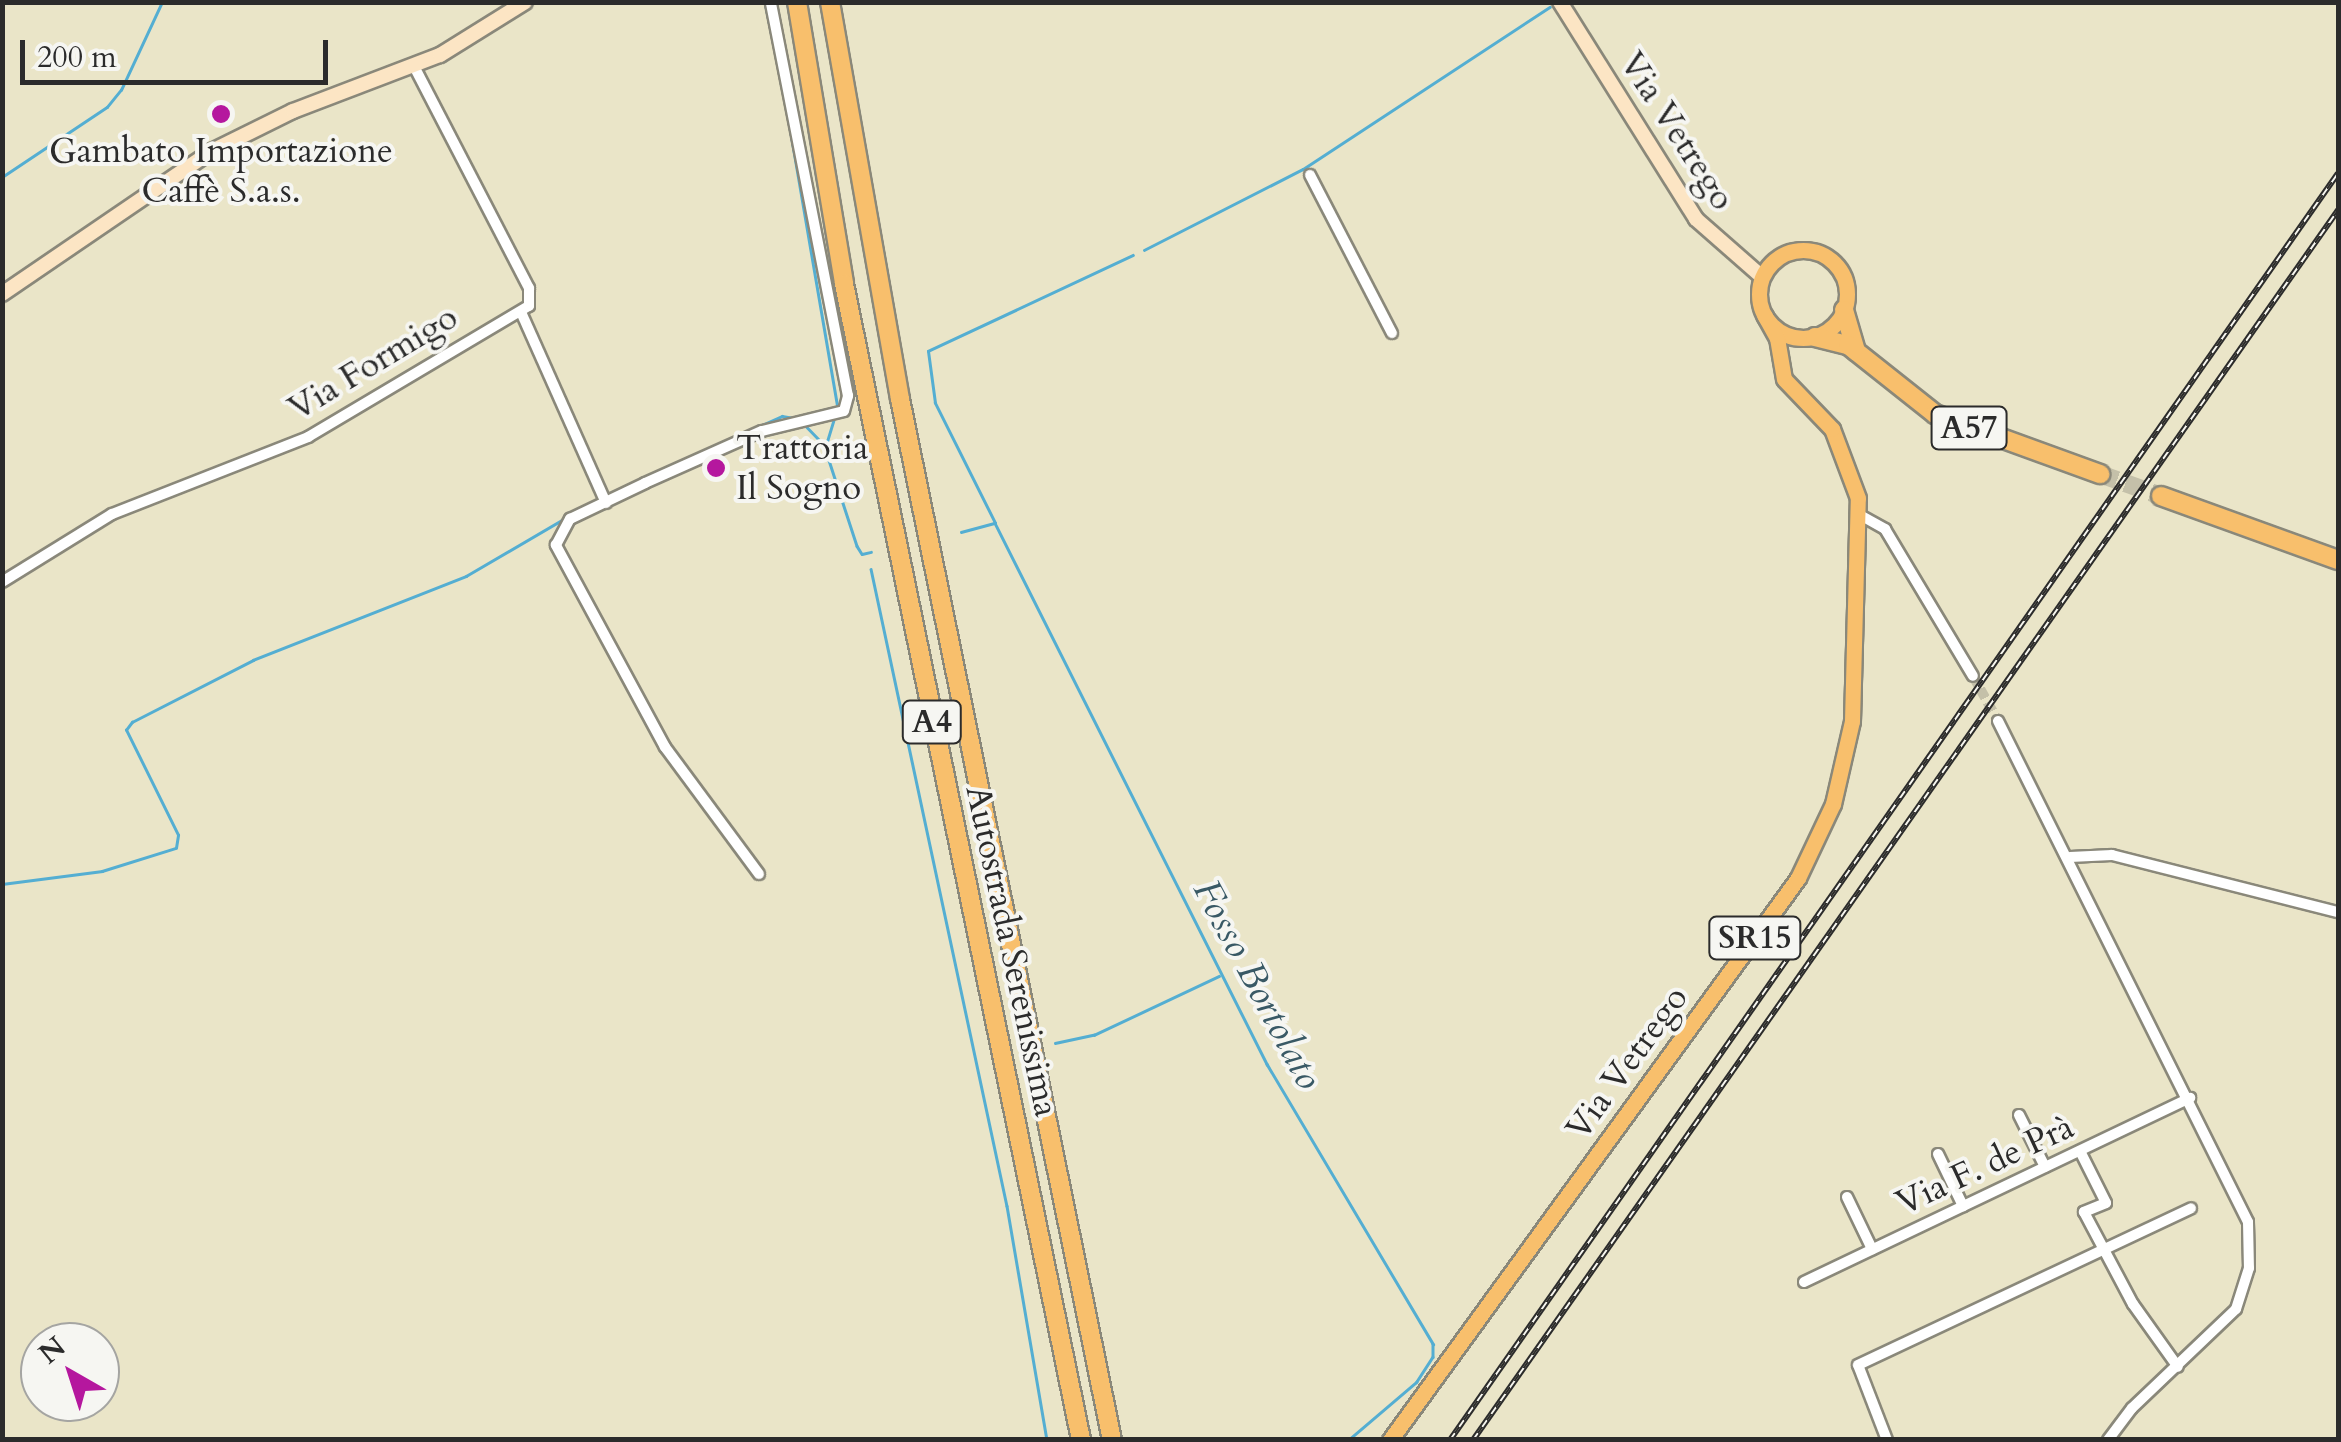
<!DOCTYPE html>
<meta charset="utf-8">
<style>
body{margin:0}
#map{position:relative;width:2341px;height:1442px;overflow:hidden;background:#eae5c8;font-family:Cardo,serif}
div>[style]{position:absolute}
.stream>*{height:2.5px;margin:-1.25px;padding:0 1.25px;transform-origin:1.25px;border-radius:1.25px;background:#54aed2}
.minor-tunnel>*{height:10px;margin-top:-5px;transform-origin:0;background:repeating-linear-gradient(90deg,#c4c0a9 0 10px,transparent 0 15px)}
.motorway-tunnel>*{height:18px;margin-top:-9px;transform-origin:0;background:repeating-linear-gradient(90deg,#c4c0a9 0 18px,transparent 0 27px)}
.roads{filter:drop-shadow(2px 0 #8a887a) drop-shadow(-2px 0 #8a887a) drop-shadow(0 2px #8a887a) drop-shadow(0 -2px #8a887a)}
.minor>*{height:10px;margin:-5px;padding:0 5px;transform-origin:5px;border-radius:5px;background:#fff}
.secondary>*{height:14px;margin:-7px;padding:0 7px;transform-origin:7px;border-radius:7px;background:#fce5c4}
.primary>*{height:15px;margin:-7.5px;padding:0 7.5px;transform-origin:7.5px;border-radius:7.5px;background:#f8bf6c}
.primary>.ring{margin:-7.5px;padding:0;box-sizing:content-box;background:none;border:15px solid #f8bf6c;border-radius:50%}
.motorway>*{height:18px;margin:-9px;padding:0 9px;transform-origin:9px;border-radius:9px;background:#f8bf6c}
.rail>*{height:6px;margin-top:-3px;transform-origin:0;background:repeating-linear-gradient(90deg,#f6f6f2 0 8px,#2b2b2b 0 16px);box-sizing:border-box;border-block:2px solid #2b2b2b}
.dots>*{width:28px;height:28px;translate:-50% -50%;box-sizing:border-box;border:5px solid #f6f6f2;border-radius:50%}
span{translate:-50% -50%;white-space:nowrap;text-align:center;line-height:1.15;-webkit-text-stroke:8px #f6f6f2;paint-order:stroke}
.shield-label span{padding:2px 8px;background:#f6f6f2;border:2px solid;border-radius:8px;-webkit-text-stroke-width:0}
.shield-label{font-size:32px;color:#2b2b2b;font-weight:700}
.street-label{font-size:35px;color:#2b2b2b}
.poi-label{font-size:35px;color:#2b2b2b}
.left{translate:0 -50%;text-align:left}
.water-label{font-size:38px;color:#395965;font-style:italic}
.frame{position:absolute;inset:0;border:5px solid #2b2b2b;pointer-events:none}
.north{position:absolute;left:20px;top:1322px;width:100px;height:100px;box-sizing:border-box;background:#f6f6f2;border:2px solid #a5a5a2;border-radius:50%;rotate:321deg;font-size:28px;font-weight:700;line-height:40px;text-align:center;color:#2b2b2b}
.north::after{content:'';display:block;margin:auto;width:35px;height:45px;background:#b5179e;clip-path:polygon(50% 0,100% 100%,50% 72%,0 100%)}
.scale{position:absolute;left:20px;top:40px;width:308px;height:45px;box-sizing:border-box;border:5px solid #2b2b2b;border-top:0;padding-left:12px;font-size:30px;line-height:35px;white-space:nowrap;color:#2b2b2b;-webkit-text-stroke:8px #f6f6f2;paint-order:stroke}
</style>
<div id="map">
<div class="stream">
<div style="left:765px;top:2px;width:79px;rotate:78.3deg"></div>
<div style="left:788px;top:116px;width:295px;rotate:80.3deg"></div>
<div style="left:2px;top:177px;width:126px;rotate:-33.7deg"></div>
<div style="left:107px;top:107px;width:22px;rotate:-51deg"></div>
<div style="left:121px;top:90px;width:97px;rotate:-65deg"></div>
<div style="left:1144px;top:250px;width:178px;rotate:-27deg"></div>
<div style="left:1303px;top:169px;width:295px;rotate:-33.3deg"></div>
<div style="left:805px;top:425px;width:28px;rotate:46deg"></div>
<div style="left:824px;top:445px;width:106px;rotate:71.9deg"></div>
<div style="left:857px;top:546px;width:9px;rotate:58deg"></div>
<div style="left:862px;top:554px;width:9px;rotate:-13deg"></div>
<div style="left:720px;top:444px;width:68px;rotate:-24.3deg"></div>
<div style="left:782px;top:416px;width:13px;rotate:9deg"></div>
<div style="left:825px;top:448px;width:28px;rotate:-73deg"></div>
<div style="left:606px;top:495px;width:32px;rotate:-24deg"></div>
<div style="left:995px;top:523px;width:606px;rotate:63.31deg"></div>
<div style="left:1267px;top:1064px;width:326px;rotate:59.3deg"></div>
<div style="left:1433px;top:1344px;width:13px;rotate:90deg"></div>
<div style="left:1433px;top:1357px;width:30px;rotate:123deg"></div>
<div style="left:1417px;top:1382px;width:89px;rotate:139.5deg"></div>
<div style="left:961px;top:532px;width:35px;rotate:-15deg"></div>
<div style="left:995px;top:523px;width:134px;rotate:-116.6deg"></div>
<div style="left:935px;top:403px;width:52px;rotate:-97.7deg"></div>
<div style="left:928px;top:351px;width:226px;rotate:-25.1deg"></div>
<div style="left:871px;top:569px;width:651px;rotate:77.95deg"></div>
<div style="left:1007px;top:1206px;width:237px;rotate:80.3deg"></div>
<div style="left:2px;top:884px;width:101px;rotate:-7.4deg"></div>
<div style="left:102px;top:871px;width:77px;rotate:-17.3deg"></div>
<div style="left:176px;top:848px;width:13px;rotate:-81deg"></div>
<div style="left:178px;top:835px;width:117px;rotate:-116.3deg"></div>
<div style="left:126px;top:730px;width:10px;rotate:-53deg"></div>
<div style="left:132px;top:722px;width:136px;rotate:-27.1deg"></div>
<div style="left:253px;top:660px;width:229px;rotate:-21.5deg"></div>
<div style="left:466px;top:576px;width:153px;rotate:-30.3deg"></div>
<div style="left:1055px;top:1043px;width:40px;rotate:-12deg"></div>
<div style="left:1094px;top:1035px;width:138px;rotate:-25.3deg"></div>
</div>
<div class="minor-tunnel">
<div style="left:1973px;top:676px;width:51px;rotate:60.9deg"></div>
</div>
<div class="motorway-tunnel">
<div style="left:2100px;top:474px;width:65px;rotate:19.8deg"></div>
</div>
<div class="roads">
<div class="minor">
<div style="left:1310px;top:175px;width:178px;rotate:62.6deg"></div>
<div style="left:521px;top:312px;width:209px;rotate:66deg"></div>
<div style="left:1860px;top:515px;width:29px;rotate:29deg"></div>
<div style="left:1885px;top:529px;width:171px;rotate:59.1deg"></div>
<div style="left:2px;top:582px;width:129px;rotate:-31.7deg"></div>
<div style="left:112px;top:514px;width:211px;rotate:-21.4deg"></div>
<div style="left:308px;top:437px;width:257px;rotate:-30.7deg"></div>
<div style="left:529px;top:306px;width:18px;rotate:-90deg"></div>
<div style="left:529px;top:288px;width:250px;rotate:-117.4deg"></div>
<div style="left:1998px;top:721px;width:560px;rotate:63.48deg"></div>
<div style="left:2248px;top:1222px;width:46px;rotate:88.8deg"></div>
<div style="left:2249px;top:1268px;width:43px;rotate:107.6deg"></div>
<div style="left:2236px;top:1309px;width:144px;rotate:136.4deg"></div>
<div style="left:2132px;top:1408px;width:40px;rotate:127deg"></div>
<div style="left:2070px;top:857px;width:42px;rotate:-2.7deg"></div>
<div style="left:2112px;top:855px;width:233px;rotate:14.2deg"></div>
<div style="left:759px;top:874px;width:158px;rotate:-126.5deg"></div>
<div style="left:665px;top:747px;width:230px;rotate:-118.4deg"></div>
<div style="left:556px;top:545px;width:30px;rotate:-62deg"></div>
<div style="left:570px;top:519px;width:83px;rotate:-25.6deg"></div>
<div style="left:645px;top:483px;width:128px;rotate:-24deg"></div>
<div style="left:762px;top:431px;width:84px;rotate:-13.7deg"></div>
<div style="left:844px;top:411px;width:16px;rotate:-75deg"></div>
<div style="left:848px;top:396px;width:401px;rotate:-101.1deg"></div>
<div style="left:2019px;top:1115px;width:58px;rotate:63.4deg"></div>
<div style="left:2080px;top:1151px;width:58px;rotate:63.4deg"></div>
<div style="left:2106px;top:1203px;width:24px;rotate:158deg"></div>
<div style="left:2084px;top:1212px;width:104px;rotate:62deg"></div>
<div style="left:2133px;top:1304px;width:77px;rotate:54.5deg"></div>
<div style="left:1938px;top:1154px;width:58px;rotate:64.3deg"></div>
<div style="left:1847px;top:1197px;width:58px;rotate:64.3deg"></div>
<div style="left:1804px;top:1282px;width:428px;rotate:-25.5deg"></div>
<div style="left:1887px;top:1440px;width:80px;rotate:-111.1deg"></div>
<div style="left:1858px;top:1365px;width:368px;rotate:-25.2deg"></div>
</div>
<div class="secondary">
<div style="left:1560px;top:2px;width:256px;rotate:57.9deg"></div>
<div style="left:1696px;top:219px;width:88px;rotate:41.3deg"></div>
<div style="left:2px;top:294px;width:254px;rotate:-34.3deg"></div>
<div style="left:212px;top:151px;width:90px;rotate:-26.3deg"></div>
<div style="left:293px;top:111px;width:157px;rotate:-20.9deg"></div>
<div style="left:440px;top:55px;width:100px;rotate:-31.9deg"></div>
</div>
<div class="primary">
<div class="ring" style="left:1759px;top:250px;width:73px;height:73px"></div>
<div style="left:1390px;top:1440px;width:694px;rotate:-54.02deg"></div>
<div style="left:1798px;top:878px;width:82px;rotate:-64.7deg"></div>
<div style="left:1833px;top:804px;width:85px;rotate:-77.1deg"></div>
<div style="left:1852px;top:721px;width:223px;rotate:-88.5deg"></div>
<div style="left:1858px;top:498px;width:74px;rotate:-110.6deg"></div>
<div style="left:1832px;top:429px;width:69px;rotate:-133.8deg"></div>
<div style="left:1784px;top:379px;width:42px;rotate:-99.7deg"></div>
<div style="left:1777px;top:338px;width:26px;rotate:-119deg"></div>
</div>
<div class="motorway">
<div style="left:797px;top:2px;width:286px;rotate:80.5deg"></div>
<div style="left:844px;top:284px;width:1180px;rotate:78.41deg"></div>
<div style="left:830px;top:2px;width:403px;rotate:80deg"></div>
<div style="left:900px;top:399px;width:1062px;rotate:78.49deg"></div>
<div style="left:1844px;top:310px;width:43px;rotate:73.7deg"></div>
<div style="left:1815px;top:337px;width:34px;rotate:14deg"></div>
<div style="left:1848px;top:345px;width:111px;rotate:38.4deg"></div>
<div style="left:1935px;top:414px;width:176px;rotate:20deg"></div>
<div style="left:2161px;top:496px;width:188px;rotate:19.9deg"></div>
</div>
</div>
<div class="rail">
<div style="left:1450px;top:1440px;width:1547px;rotate:-54.97deg"></div>
<div style="left:1473px;top:1440px;width:1504px;rotate:-54.88deg"></div>
</div>
<div class="dots">
<div style="left:221px;top:114px;background:#b5179e"></div>
<div style="left:716px;top:468px;background:#b5179e"></div>
</div>
<div class="shield-label">
<span style="left:1969px;top:428px">A57</span>
<span style="left:932px;top:722px">A4</span>
<span style="left:1755px;top:938px">SR15</span>
</div>
<div class="street-label">
<span style="left:1677px;top:131px;rotate:57deg">Via Vetrego</span>
<span style="left:373px;top:363px;rotate:-31deg">Via Formigo</span>
<span style="left:1012px;top:951px;rotate:78deg">Autostrada Serenissima</span>
<span style="left:1627px;top:1063px;rotate:-54deg">Via Vetrego</span>
<span style="left:1985px;top:1165px;rotate:-25deg">Via F. de Prà</span>
</div>
<div class="poi-label">
<span style="left:221px;top:171px">Gambato Importazione<br>Caffè S.a.s.</span>
<span class="left" style="left:736px;top:468px">Trattoria<br>Il Sogno</span>
</div>
<div class="water-label">
<span style="left:1257px;top:985px;rotate:62deg">Fosso Bortolato</span>
</div>
<div class="frame"></div>
<div class="north">N</div>
<div class="scale">200 m</div>
</div>
